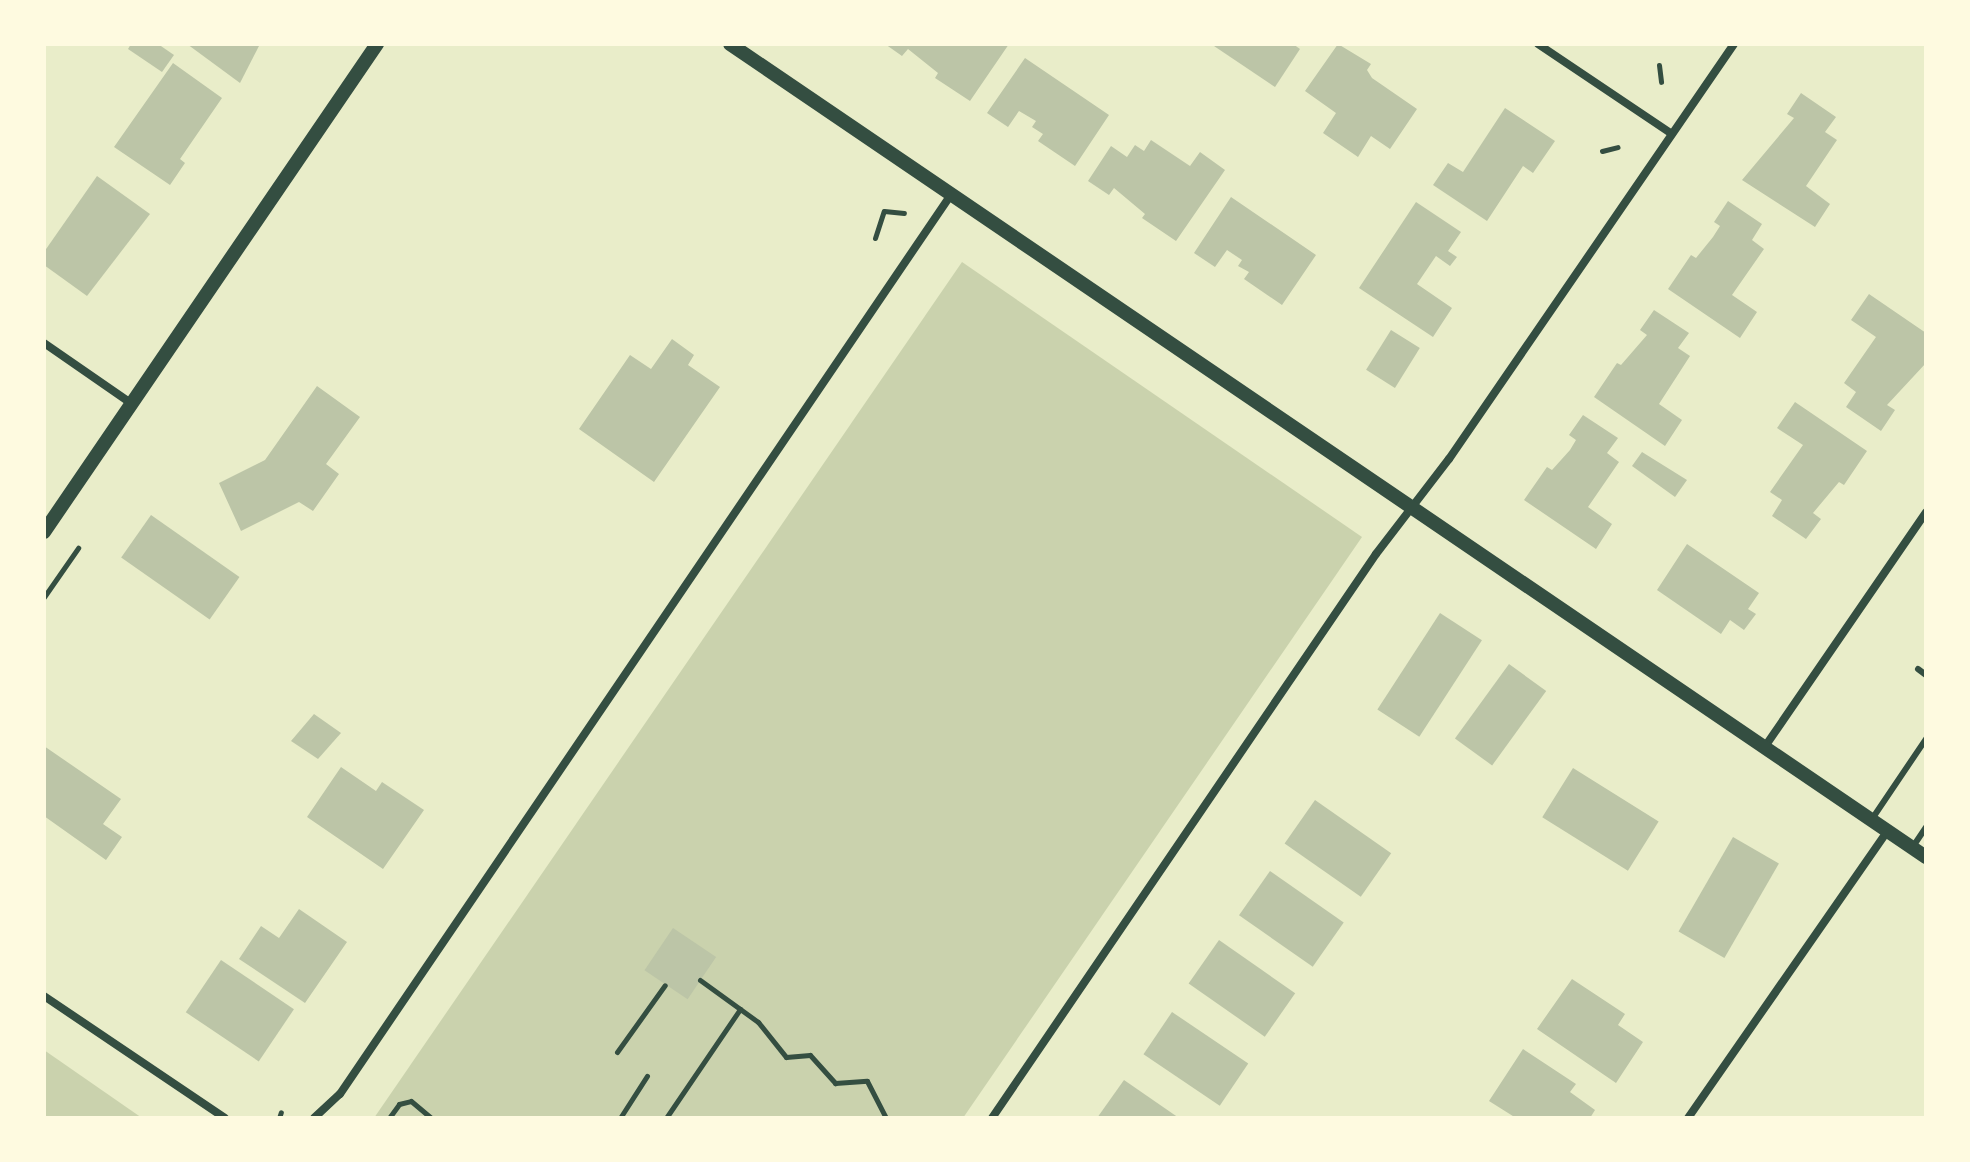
<!DOCTYPE html>
<style>
body{margin:0}
#map{position:relative;width:1970px;height:1162px;overflow:hidden;background:#e9edc9;font-family:"Work Sans",sans-serif}
div>[style]{position:absolute}
.green>*{inset:0;background:#cad2ad}
.building>*{inset:0;background:#bcc5a7;transform-origin:0 0}
.path>*{height:5px;margin:-2.5px;padding:0 2.5px;transform-origin:2.5px;border-radius:2.5px;background:#344e41}
.service>*{height:6px;margin:-3px;padding:0 3px;transform-origin:3px;border-radius:3px;background:#344e41}
.minor>*{height:8px;margin:-4px;padding:0 4px;transform-origin:4px;border-radius:4px;background:#344e41}
.tertiary>*{height:14px;margin:-7px;padding:0 7px;transform-origin:7px;border-radius:7px;background:#344e41}
span{translate:-50% -50%;white-space:nowrap;text-align:center;line-height:1.15;-webkit-text-stroke:6px #fefae0;paint-order:stroke}
.frame{position:absolute;inset:0;border:46px solid #fefae0;pointer-events:none}
</style>
<div id="map">
<div class="green">
<div style="clip-path:polygon(962px 262px,1362px 537px,963px 1118px,374px 1118px)"></div>
<div style="clip-path:polygon(44px 1050px,142px 1118px,44px 1118px)"></div>
</div>
<div class="building">
<div style="clip-path:polygon(131px 44px,158px 44px,174px 55px,162px 72px,128px 49px)"></div>
<div style="clip-path:polygon(187px 44px,260px 44px,240px 83px)"></div>
<div style="clip-path:polygon(885px 44px,1009px 44px,970px 101px,935px 78px,938px 73px,908px 49px,902px 56px)"></div>
<div style="clip-path:polygon(1211px 44px,1293px 44px,1300px 49px,1275px 87px)"></div>
<div style="clip-path:polygon(1338px 44px,1371px 64px,1367px 70px,1372px 78px,1417px 109px,1390px 149px,1371px 136px,1358px 157px,1323px 133px,1336px 113px,1305px 91px)"></div>
<div style="clip-path:polygon(1025px 58px,1109px 115px,1075px 166px,1038px 141px,1043px 134px,1032px 127px,1036px 121px,1019px 111px,1008px 127px,987px 113px)"></div>
<div style="clip-path:polygon(173px 63px,222px 98px,180px 159px,185px 163px,170px 185px,114px 147px)"></div>
<div style="clip-path:polygon(1801px 93px,1836px 117px,1825px 132px,1837px 140px,1806px 186px,1830px 204px,1815px 227px,1742px 180px,1794px 118px,1787px 114px)"></div>
<div style="clip-path:polygon(1505px 108px,1555px 141px,1533px 173px,1523px 166px,1487px 221px,1433px 185px,1448px 163px,1463px 172px)"></div>
<div style="clip-path:polygon(1151px 140px,1190px 166px,1200px 152px,1225px 170px,1176px 241px,1142px 218px,1145px 214px,1114px 188px,1109px 195px,1088px 181px,1111px 146px,1127px 157px,1135px 145px,1144px 151px)"></div>
<div style="clip-path:polygon(97px 176px,150px 214px,87px 296px,44px 265px,44px 252px)"></div>
<div style="clip-path:polygon(1231px 197px,1316px 255px,1282px 305px,1244px 279px,1249px 272px,1238px 266px,1242px 260px,1227px 250px,1215px 267px,1194px 253px)"></div>
<div style="clip-path:polygon(1728px 201px,1762px 224px,1752px 240px,1764px 249px,1732px 295px,1757px 312px,1740px 338px,1668px 289px,1691px 255px,1696px 258px,1713px 237px,1720px 226px,1714px 222px)"></div>
<div style="clip-path:polygon(1416px 202px,1461px 232px,1448px 251px,1457px 257px,1450px 266px,1436px 256px,1417px 284px,1452px 308px,1433px 337px,1359px 288px)"></div>
<div style="clip-path:polygon(1869px 294px,1926px 333px,1926px 363px,1887px 405px,1895px 410px,1881px 431px,1846px 407px,1856px 392px,1844px 383px,1876px 337px,1851px 320px)"></div>
<div style="clip-path:polygon(1654px 310px,1689px 333px,1678px 348px,1690px 356px,1659px 404px,1682px 420px,1665px 446px,1594px 397px,1617px 363px,1621px 365px,1647px 335px,1640px 330px)"></div>
<div style="left:1391px;top:330px;width:34px;height:47px;rotate:32deg"></div>
<div style="clip-path:polygon(672px 339px,694px 355px,688px 365px,720px 387px,654px 482px,579px 429px,630px 355px,651px 369px)"></div>
<div style="clip-path:polygon(317px 386px,360px 417px,326px 464px,339px 474px,313px 511px,299px 502px,241px 531px,219px 483px,265px 460px)"></div>
<div style="clip-path:polygon(1795px 402px,1867px 451px,1844px 485px,1839px 482px,1813px 513px,1821px 519px,1806px 539px,1772px 516px,1782px 500px,1770px 492px,1803px 445px,1777px 428px)"></div>
<div style="clip-path:polygon(1583px 415px,1618px 438px,1607px 453px,1619px 462px,1588px 507px,1612px 524px,1596px 549px,1524px 500px,1547px 467px,1552px 470px,1570px 450px,1576px 440px,1569px 435px)"></div>
<div style="clip-path:polygon(1642px 452px,1687px 480px,1675px 497px,1632px 466px)"></div>
<div style="left:151px;top:515px;width:108px;height:52px;rotate:35deg"></div>
<div style="clip-path:polygon(1687px 544px,1759px 593px,1748px 609px,1756px 614px,1744px 630px,1730px 620px,1721px 634px,1657px 590px)"></div>
<div style="left:1440px;top:613px;width:50px;height:115px;rotate:33deg"></div>
<div style="left:1509px;top:664px;width:46px;height:92px;rotate:36deg"></div>
<div style="clip-path:polygon(314px 714px,341px 733px,318px 759px,291px 741px)"></div>
<div style="clip-path:polygon(44px 746px,121px 799px,103px 824px,122px 837px,106px 860px,44px 816px)"></div>
<div style="clip-path:polygon(341px 767px,376px 791px,382px 782px,424px 810px,383px 869px,307px 817px)"></div>
<div style="left:1573px;top:768px;width:101px;height:58px;rotate:32deg"></div>
<div style="left:1315px;top:800px;width:93px;height:53px;rotate:35deg"></div>
<div style="left:1733px;top:837px;width:53px;height:109px;rotate:30deg"></div>
<div style="left:1270px;top:871px;width:90px;height:54px;rotate:35deg"></div>
<div style="clip-path:polygon(299px 909px,347px 942px,305px 1003px,239px 959px,261px 926px,279px 938px)"></div>
<div style="left:673px;top:928px;width:52px;height:51px;rotate:34deg"></div>
<div style="left:1219px;top:940px;width:93px;height:53px;rotate:35deg"></div>
<div style="left:221px;top:960px;width:88px;height:63px;rotate:34deg"></div>
<div style="clip-path:polygon(1572px 979px,1625px 1014px,1618px 1025px,1643px 1042px,1616px 1083px,1537px 1029px)"></div>
<div style="left:1172px;top:1012px;width:92px;height:51px;rotate:34deg"></div>
<div style="clip-path:polygon(1523px 1049px,1576px 1084px,1570px 1092px,1595px 1110px,1590px 1118px,1516px 1118px,1489px 1101px)"></div>
<div style="clip-path:polygon(1124px 1080px,1179px 1118px,1097px 1118px)"></div>
</div>
<div class="path">
<div style="left:1659px;top:65px;width:17px;rotate:83deg"></div>
<div style="left:1602px;top:151px;width:16px;rotate:-14deg"></div>
<div style="left:875px;top:238px;width:28px;rotate:-72deg"></div>
<div style="left:884px;top:211px;width:20px;rotate:6deg"></div>
<div style="left:44px;top:597px;width:60px;rotate:-55.2deg"></div>
<div style="left:700px;top:980px;width:72px;rotate:35.9deg"></div>
<div style="left:758px;top:1022px;width:45px;rotate:51.3deg"></div>
<div style="left:786px;top:1057px;width:24px;rotate:-5deg"></div>
<div style="left:810px;top:1055px;width:38px;rotate:48deg"></div>
<div style="left:835px;top:1083px;width:32px;rotate:-4deg"></div>
<div style="left:867px;top:1081px;width:42px;rotate:62.8deg"></div>
<div style="left:617px;top:1052px;width:82px;rotate:-54.4deg"></div>
<div style="left:279px;top:1118px;width:6px;rotate:-72deg"></div>
<div style="left:389px;top:1118px;width:17px;rotate:-54deg"></div>
<div style="left:399px;top:1104px;width:12px;rotate:-14deg"></div>
<div style="left:411px;top:1101px;width:26px;rotate:40deg"></div>
<div style="left:620px;top:1118px;width:50px;rotate:-57.3deg"></div>
<div style="left:666px;top:1118px;width:132px;rotate:-55.8deg"></div>
</div>
<div class="service">
<div style="left:1918px;top:669px;width:10px;rotate:37deg"></div>
<div style="left:1872px;top:819px;width:97px;rotate:-56deg"></div>
<div style="left:1912px;top:848px;width:25px;rotate:-56deg"></div>
</div>
<div class="minor">
<div style="left:1538px;top:44px;width:161px;rotate:33.9deg"></div>
<div style="left:44px;top:343px;width:107px;rotate:34.7deg"></div>
<div style="left:1764px;top:748px;width:286px;rotate:-55.5deg"></div>
<div style="left:44px;top:996px;width:218px;rotate:34deg"></div>
<div style="left:314px;top:1118px;width:35px;rotate:-43deg"></div>
<div style="left:340px;top:1094px;width:1089px;rotate:-55.81deg"></div>
<div style="left:992px;top:1118px;width:682px;rotate:-55.75deg"></div>
<div style="left:1376px;top:554px;width:120px;rotate:-52.5deg"></div>
<div style="left:1449px;top:459px;width:503px;rotate:-55.52deg"></div>
<div style="left:1688px;top:1118px;width:348px;rotate:-55.2deg"></div>
</div>
<div class="tertiary">
<div style="left:730px;top:44px;width:1446px;rotate:34.21deg"></div>
<div style="left:44px;top:532px;width:591px;rotate:-55.69deg"></div>
</div>
<div class="frame"></div>
</div>
